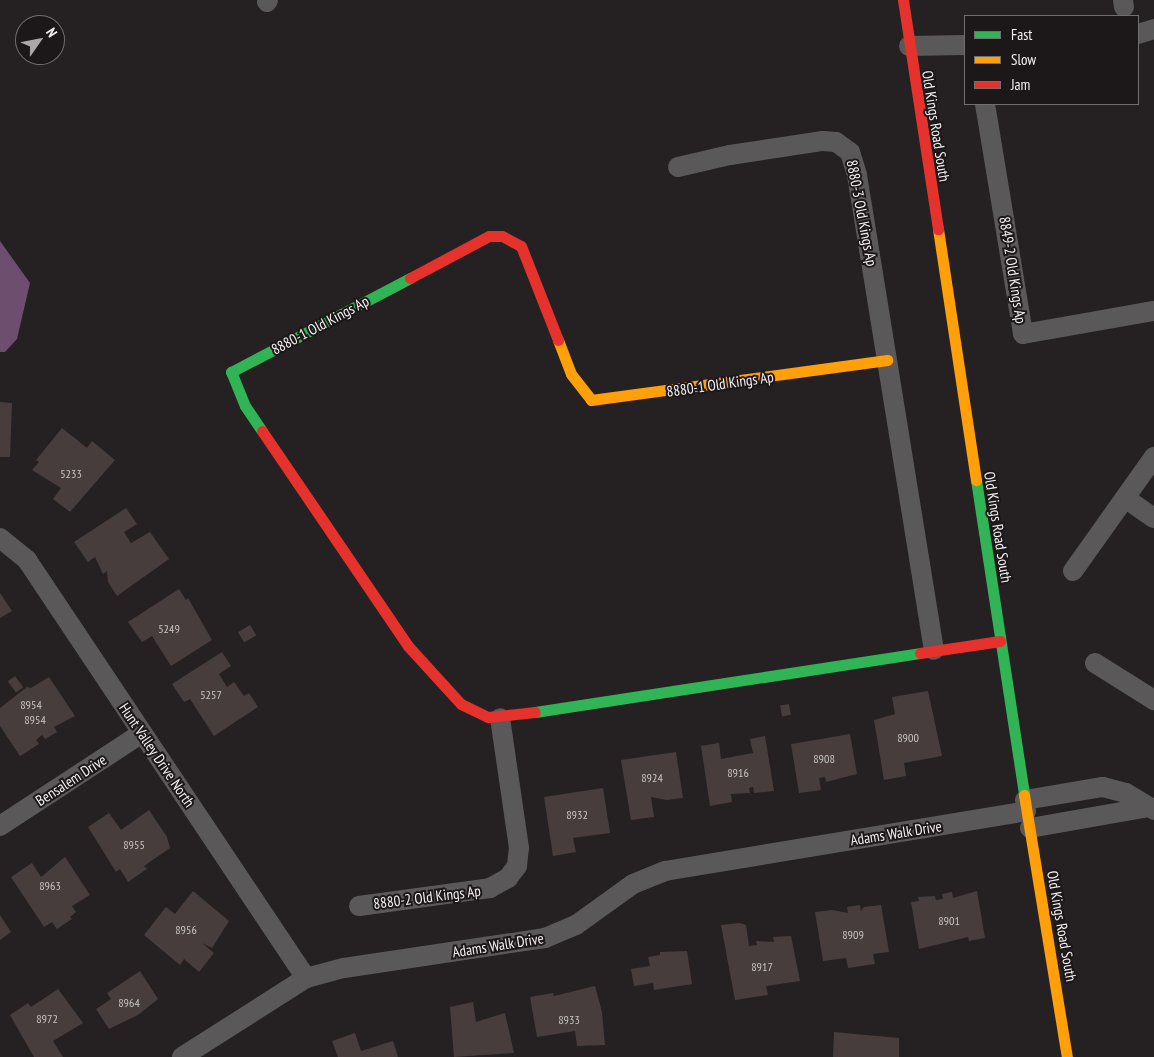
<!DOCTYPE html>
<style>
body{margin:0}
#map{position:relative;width:1154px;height:1057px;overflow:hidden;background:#252122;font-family:"PT Sans Narrow",sans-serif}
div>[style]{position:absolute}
.water>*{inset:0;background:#6e4e6f}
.building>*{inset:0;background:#473d3d;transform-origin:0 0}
.street>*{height:20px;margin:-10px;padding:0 10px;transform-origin:10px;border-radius:10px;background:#5a5859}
.fast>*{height:11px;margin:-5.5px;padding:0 5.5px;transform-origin:5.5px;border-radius:5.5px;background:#30b455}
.slow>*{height:11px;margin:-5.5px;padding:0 5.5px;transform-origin:5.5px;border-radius:5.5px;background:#ff9f0a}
.jam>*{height:11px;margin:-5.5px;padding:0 5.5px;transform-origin:5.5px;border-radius:5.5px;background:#e5322d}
span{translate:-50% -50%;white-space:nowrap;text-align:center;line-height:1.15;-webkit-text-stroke:4px #1c1718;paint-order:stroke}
.number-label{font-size:12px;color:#cac4c5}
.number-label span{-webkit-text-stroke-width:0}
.street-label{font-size:15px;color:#f5f1f2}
.legend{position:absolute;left:964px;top:15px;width:175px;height:90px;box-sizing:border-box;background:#1c1718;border:1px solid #736e6f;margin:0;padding:6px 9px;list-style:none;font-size:15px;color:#f5f1f2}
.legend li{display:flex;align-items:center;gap:10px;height:25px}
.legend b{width:25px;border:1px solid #736e6f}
.north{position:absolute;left:15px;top:15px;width:50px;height:50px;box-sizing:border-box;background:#1c1718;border:1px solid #736e6f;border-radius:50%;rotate:57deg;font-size:14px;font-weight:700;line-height:20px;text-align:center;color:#f5f1f2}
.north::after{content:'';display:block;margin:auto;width:18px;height:22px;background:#aca8a9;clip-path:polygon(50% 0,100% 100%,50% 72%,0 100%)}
</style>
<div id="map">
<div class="water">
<div style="clip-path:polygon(0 241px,30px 283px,17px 339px,5px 352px,0 352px)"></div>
</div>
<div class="building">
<div style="clip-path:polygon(0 402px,12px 403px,10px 457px,0 457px)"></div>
<div style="clip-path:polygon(62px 428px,87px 448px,92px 441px,115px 460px,70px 512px,53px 499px,61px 488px,32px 470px,39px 462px,36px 460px)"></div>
<div style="clip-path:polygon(126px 508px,137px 524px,124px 532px,131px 543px,150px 532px,169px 559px,117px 596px,108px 582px,107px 571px,103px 574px,95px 557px,88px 562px,74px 542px)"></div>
<div style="clip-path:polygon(179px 589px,186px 600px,188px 598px,212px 640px,171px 666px,152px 636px,142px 642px,128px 622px)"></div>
<div style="clip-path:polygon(0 593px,12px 611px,0 618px)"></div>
<div style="left:250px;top:625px;width:12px;height:14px;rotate:59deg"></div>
<div style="clip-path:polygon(222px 652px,231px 666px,219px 674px,227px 687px,234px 682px,244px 696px,249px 693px,258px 707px,214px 736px,190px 699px,184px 702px,172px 684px)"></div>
<div style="left:15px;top:676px;width:14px;height:9px;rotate:54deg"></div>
<div style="clip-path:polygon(49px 677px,75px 716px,54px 727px,57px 732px,45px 739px,42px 735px,36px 740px,39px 744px,20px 756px,0 726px,0 708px,27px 687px,31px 688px)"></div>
<div style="clip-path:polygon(928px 691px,942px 756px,904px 763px,906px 776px,884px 780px,874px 720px,895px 714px,892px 697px)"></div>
<div style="left:789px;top:704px;width:11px;height:9px;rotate:80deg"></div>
<div style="clip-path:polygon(850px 734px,857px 774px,826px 782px,825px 777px,819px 778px,821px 790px,799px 793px,791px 744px)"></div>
<div style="clip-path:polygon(765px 736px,774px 791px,754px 793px,753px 787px,749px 788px,750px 793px,731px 794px,732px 802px,710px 806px,701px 746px,719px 743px,721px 759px,753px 753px,750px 739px)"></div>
<div style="clip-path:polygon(676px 752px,683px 798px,667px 800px,651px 797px,654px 817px,631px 820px,621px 760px)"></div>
<div style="clip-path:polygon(603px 788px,610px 833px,573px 838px,576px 852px,553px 856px,544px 797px)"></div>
<div style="clip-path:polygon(149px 810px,167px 837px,170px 848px,144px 866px,147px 869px,128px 882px,120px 869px,116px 872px,88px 827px,109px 813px,121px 830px)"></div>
<div style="clip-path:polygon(65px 857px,90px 895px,72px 906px,76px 912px,70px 917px,72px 919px,57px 929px,52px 922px,44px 927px,11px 877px,32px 863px,41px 877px)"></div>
<div style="clip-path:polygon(193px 891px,229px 921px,212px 948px,202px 943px,214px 953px,199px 972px,184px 959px,180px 965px,144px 935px,166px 907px,175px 914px)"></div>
<div style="clip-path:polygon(977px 891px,985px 938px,969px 941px,968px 937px,919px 949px,911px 902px,919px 901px,918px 897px,935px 896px,936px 900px,943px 899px,942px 894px,952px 892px,953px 898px)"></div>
<div style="clip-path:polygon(860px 905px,861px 911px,864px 907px,881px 905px,889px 952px,873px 954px,875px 964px,848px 968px,846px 958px,823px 961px,815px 912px,832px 910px,848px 913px,847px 907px)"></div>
<div style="clip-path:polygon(0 915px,11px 932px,0 940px)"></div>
<div style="clip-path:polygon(740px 923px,746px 925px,749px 946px,757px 945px,756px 941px,774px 942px,773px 937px,791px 936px,800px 981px,766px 986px,768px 995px,735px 1000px,721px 925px)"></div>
<div style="clip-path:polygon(687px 951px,692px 984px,654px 990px,653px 983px,634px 986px,631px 969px,650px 966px,648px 957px,660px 955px,660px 952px)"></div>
<div style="clip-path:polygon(140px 971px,158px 999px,138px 1015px,109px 1029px,96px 1009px,111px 999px,107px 993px)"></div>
<div style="clip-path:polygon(595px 986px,602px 1012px,605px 1045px,577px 1046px,575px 1031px,537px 1037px,530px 997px,553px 993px,554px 996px)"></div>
<div style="clip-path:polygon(58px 989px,83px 1023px,53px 1041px,63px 1057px,34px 1057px,10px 1015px,28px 1003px,31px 1007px)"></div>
<div style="clip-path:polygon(473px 1002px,476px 1022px,505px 1013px,514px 1053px,454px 1057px,450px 1007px)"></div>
<div style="clip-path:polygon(834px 1032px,899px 1038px,899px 1057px,833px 1057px)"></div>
<div style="clip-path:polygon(355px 1033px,361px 1051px,393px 1041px,398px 1057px,338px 1057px,332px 1041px)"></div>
</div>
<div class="street">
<div style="left:1123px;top:0;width:7px;rotate:82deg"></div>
<div style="left:267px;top:2px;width:2px;rotate:-63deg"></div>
<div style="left:1138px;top:34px;width:17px;rotate:-17deg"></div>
<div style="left:909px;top:46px;width:56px;rotate:-1deg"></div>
<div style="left:985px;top:104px;width:233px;rotate:80.6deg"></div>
<div style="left:1023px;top:334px;width:133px;rotate:-10deg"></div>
<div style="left:678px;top:167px;width:53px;rotate:-13deg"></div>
<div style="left:730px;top:155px;width:94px;rotate:-8.6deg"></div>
<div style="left:823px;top:141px;width:13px;rotate:4deg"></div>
<div style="left:836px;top:142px;width:17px;rotate:36deg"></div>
<div style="left:850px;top:152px;width:24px;rotate:73deg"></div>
<div style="left:857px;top:175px;width:481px;rotate:80.8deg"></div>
<div style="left:1125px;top:498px;width:35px;rotate:35deg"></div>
<div style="left:0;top:538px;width:35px;rotate:39deg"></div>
<div style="left:27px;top:560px;width:503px;rotate:56.28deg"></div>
<div style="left:1073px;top:571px;width:140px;rotate:-54.6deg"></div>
<div style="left:1095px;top:663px;width:70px;rotate:32.1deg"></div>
<div style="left:1025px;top:800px;width:79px;rotate:-9.5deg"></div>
<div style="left:1103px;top:787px;width:24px;rotate:15deg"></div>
<div style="left:1126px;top:793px;width:33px;rotate:31deg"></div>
<div style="left:0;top:826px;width:170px;rotate:-33.2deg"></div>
<div style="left:1030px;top:828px;width:121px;rotate:-10deg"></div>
<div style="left:359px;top:906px;width:132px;rotate:-7.8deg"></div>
<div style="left:490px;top:888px;width:21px;rotate:-29deg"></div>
<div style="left:508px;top:878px;width:15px;rotate:-53deg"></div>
<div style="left:517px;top:866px;width:18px;rotate:-84deg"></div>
<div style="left:519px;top:848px;width:131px;rotate:-98.3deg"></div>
<div style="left:182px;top:1057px;width:147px;rotate:-32.5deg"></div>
<div style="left:306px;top:978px;width:39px;rotate:-15deg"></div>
<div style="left:344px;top:968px;width:203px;rotate:-8.5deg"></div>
<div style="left:545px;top:938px;width:34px;rotate:-23deg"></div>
<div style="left:576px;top:925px;width:70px;rotate:-35.7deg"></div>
<div style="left:633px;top:884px;width:35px;rotate:-22deg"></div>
<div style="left:665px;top:871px;width:366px;rotate:-9.4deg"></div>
</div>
<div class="fast">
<div style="left:262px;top:431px;width:30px;rotate:-124deg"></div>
<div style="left:245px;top:406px;width:37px;rotate:-112deg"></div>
<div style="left:231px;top:372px;width:202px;rotate:-27.7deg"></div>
<div style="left:976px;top:480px;width:319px;rotate:81.3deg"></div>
<div style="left:535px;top:712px;width:389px;rotate:-8.7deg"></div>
</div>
<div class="slow">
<div style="left:938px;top:229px;width:254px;rotate:81.4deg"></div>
<div style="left:558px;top:340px;width:36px;rotate:69deg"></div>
<div style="left:571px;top:374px;width:33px;rotate:52deg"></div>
<div style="left:591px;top:400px;width:299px;rotate:-7.7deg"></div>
<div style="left:1024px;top:795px;width:266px;rotate:80.7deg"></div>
</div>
<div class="jam">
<div style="left:903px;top:0;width:232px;rotate:81.3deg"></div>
<div style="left:410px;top:278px;width:89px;rotate:-28deg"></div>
<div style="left:489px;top:236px;width:13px"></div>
<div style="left:502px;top:236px;width:21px;rotate:28deg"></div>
<div style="left:521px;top:246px;width:101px;rotate:68.5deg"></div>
<div style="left:262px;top:431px;width:260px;rotate:55.8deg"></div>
<div style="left:408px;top:646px;width:79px;rotate:47.6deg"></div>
<div style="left:461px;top:704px;width:30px;rotate:26deg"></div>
<div style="left:488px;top:717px;width:47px;rotate:-6.1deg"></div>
<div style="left:920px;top:653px;width:81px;rotate:-8.5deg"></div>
</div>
<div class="number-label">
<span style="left:71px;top:474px">5233</span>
<span style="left:169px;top:629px">5249</span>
<span style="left:211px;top:695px">5257</span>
<span style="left:31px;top:705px">8954</span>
<span style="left:35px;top:720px">8954</span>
<span style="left:908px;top:738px">8900</span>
<span style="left:824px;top:759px">8908</span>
<span style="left:738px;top:773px">8916</span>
<span style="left:652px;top:778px">8924</span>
<span style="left:577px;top:815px">8932</span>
<span style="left:134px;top:845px">8955</span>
<span style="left:50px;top:886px">8963</span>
<span style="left:949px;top:921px">8901</span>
<span style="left:186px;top:930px">8956</span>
<span style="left:853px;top:935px">8909</span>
<span style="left:762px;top:967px">8917</span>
<span style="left:129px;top:1003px">8964</span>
<span style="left:47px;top:1019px">8972</span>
<span style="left:569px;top:1020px">8933</span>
</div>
<div class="street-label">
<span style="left:936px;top:126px;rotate:81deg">Old Kings Road South</span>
<span style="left:862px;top:213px;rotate:79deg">8880-3 Old Kings Ap</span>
<span style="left:1013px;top:270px;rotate:81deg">8849-2 Old Kings Ap</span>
<span style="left:320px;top:325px;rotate:-28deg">8880-1 Old Kings Ap</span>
<span style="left:720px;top:384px;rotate:-8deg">8880-1 Old Kings Ap</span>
<span style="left:998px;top:527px;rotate:81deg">Old Kings Road South</span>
<span style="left:157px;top:755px;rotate:56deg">Hunt Valley Drive North</span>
<span style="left:71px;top:780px;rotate:-33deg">Bensalem Drive</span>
<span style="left:896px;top:833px;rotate:-9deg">Adams Walk Drive</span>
<span style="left:427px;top:897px;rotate:-7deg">8880-2 Old Kings Ap</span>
<span style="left:1062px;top:926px;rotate:80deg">Old Kings Road South</span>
<span style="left:498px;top:945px;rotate:-9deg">Adams Walk Drive</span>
</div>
<ul class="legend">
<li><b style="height:6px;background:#30b455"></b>Fast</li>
<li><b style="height:6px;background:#ff9f0a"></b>Slow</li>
<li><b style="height:6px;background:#e5322d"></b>Jam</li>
</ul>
<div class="north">N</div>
</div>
